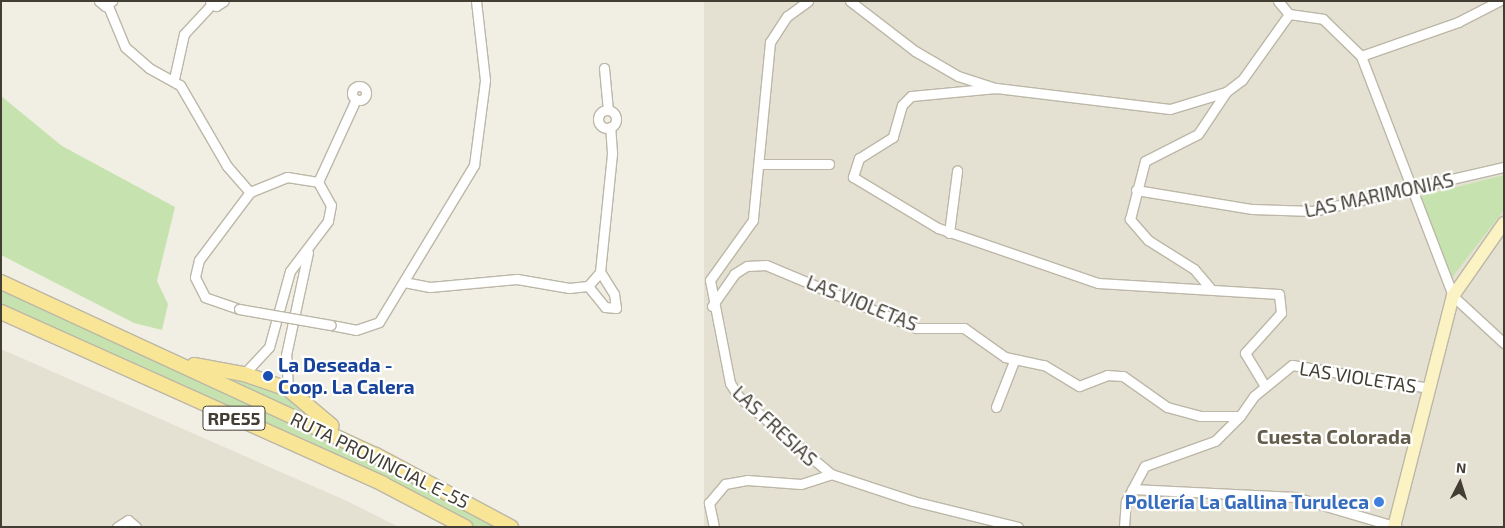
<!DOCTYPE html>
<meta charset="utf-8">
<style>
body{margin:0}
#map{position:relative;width:1505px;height:528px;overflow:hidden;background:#f1eee4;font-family:"Exo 2",sans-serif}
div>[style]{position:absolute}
.residential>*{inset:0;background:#e5e1d2;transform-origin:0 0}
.green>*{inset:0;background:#c6e3af}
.roads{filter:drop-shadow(1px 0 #bcb7a7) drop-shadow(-1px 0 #bcb7a7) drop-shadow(0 1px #bcb7a7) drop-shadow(0 -1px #bcb7a7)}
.street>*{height:9px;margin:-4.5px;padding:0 4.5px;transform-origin:4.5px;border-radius:4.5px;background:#fff}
.street>.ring{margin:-4.5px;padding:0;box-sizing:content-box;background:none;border:9px solid #fff;border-radius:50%}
.secondary>*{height:12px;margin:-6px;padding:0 6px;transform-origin:6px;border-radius:6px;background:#fbf3c4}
.primary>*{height:14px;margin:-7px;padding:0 7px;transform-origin:7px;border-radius:7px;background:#f8e696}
.bridges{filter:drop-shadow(1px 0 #bcb7a7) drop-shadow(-1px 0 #bcb7a7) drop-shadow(0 1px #bcb7a7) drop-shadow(0 -1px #bcb7a7)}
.street-bridge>*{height:9px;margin:-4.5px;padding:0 4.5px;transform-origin:4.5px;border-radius:4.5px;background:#fff}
.dots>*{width:14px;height:14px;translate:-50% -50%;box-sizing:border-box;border:2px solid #fff;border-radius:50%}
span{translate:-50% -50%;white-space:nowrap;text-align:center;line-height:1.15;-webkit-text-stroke:4.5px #fff;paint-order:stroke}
.shield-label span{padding:1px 4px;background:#fff;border:1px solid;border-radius:4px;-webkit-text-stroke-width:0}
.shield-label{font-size:18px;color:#433e34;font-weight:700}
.street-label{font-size:19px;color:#433e34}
.transit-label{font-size:19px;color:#164399;font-weight:700}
.left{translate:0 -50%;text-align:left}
.shop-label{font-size:19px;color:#366cbe;font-weight:700}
.right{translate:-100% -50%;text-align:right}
.neighbourhood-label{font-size:20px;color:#655d4c;font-weight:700}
.frame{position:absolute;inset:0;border:2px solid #433e34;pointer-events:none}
.north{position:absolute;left:1435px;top:458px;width:50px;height:50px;-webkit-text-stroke:4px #fff;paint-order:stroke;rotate:5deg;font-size:14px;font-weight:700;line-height:20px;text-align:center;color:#433e34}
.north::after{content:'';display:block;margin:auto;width:18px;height:22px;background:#433e34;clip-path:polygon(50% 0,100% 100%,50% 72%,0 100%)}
</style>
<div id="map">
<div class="residential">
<div style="left:704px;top:1px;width:800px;height:529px"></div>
<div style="clip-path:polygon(1px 349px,347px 501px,399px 527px,1px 527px)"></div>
</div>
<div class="green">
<div style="clip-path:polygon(1px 96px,62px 146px,175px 207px,157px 281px,168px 304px,162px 330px,134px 323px,1px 255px)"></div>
<div style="clip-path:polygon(1504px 175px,1504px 210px,1451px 279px,1421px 196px)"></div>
<div style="clip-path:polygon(1px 288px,317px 433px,503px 527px,476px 527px,1px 306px)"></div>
<div style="clip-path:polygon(224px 377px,284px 394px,302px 411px,300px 412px)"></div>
</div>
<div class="roads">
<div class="street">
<div style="left:99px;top:1px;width:8px;rotate:40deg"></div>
<div style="left:105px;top:6px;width:9px;rotate:-36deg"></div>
<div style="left:210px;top:1px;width:8px;rotate:40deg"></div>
<div style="left:216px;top:6px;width:9px;rotate:-32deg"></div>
<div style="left:808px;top:1px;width:26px;rotate:144deg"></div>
<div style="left:787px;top:16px;width:31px;rotate:123deg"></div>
<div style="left:770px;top:42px;width:179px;rotate:95.5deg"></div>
<div style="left:753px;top:220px;width:74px;rotate:125.6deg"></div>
<div style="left:710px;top:280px;width:105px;rotate:79deg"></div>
<div style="left:730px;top:383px;width:15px;rotate:58deg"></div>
<div style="left:738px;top:396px;width:121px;rotate:40deg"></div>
<div style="left:831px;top:474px;width:86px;rotate:18.2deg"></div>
<div style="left:913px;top:501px;width:108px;rotate:13.9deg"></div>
<div style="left:850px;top:1px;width:82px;rotate:37.6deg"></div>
<div style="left:915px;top:51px;width:50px;rotate:30.2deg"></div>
<div style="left:958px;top:76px;width:40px;rotate:18deg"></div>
<div style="left:996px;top:88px;width:175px;rotate:6.9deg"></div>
<div style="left:1170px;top:109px;width:59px;rotate:-16.9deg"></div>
<div style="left:1226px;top:92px;width:20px;rotate:-37deg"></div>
<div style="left:1242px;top:80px;width:81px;rotate:-54.5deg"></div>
<div style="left:1278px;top:1px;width:17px;rotate:50deg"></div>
<div style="left:1289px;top:14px;width:34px;rotate:8deg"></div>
<div style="left:1323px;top:19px;width:53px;rotate:44.2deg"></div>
<div style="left:1361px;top:56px;width:103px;rotate:-19.3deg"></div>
<div style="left:1458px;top:22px;width:46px;rotate:-27.1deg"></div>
<div style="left:108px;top:6px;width:44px;rotate:67.5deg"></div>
<div style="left:125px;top:47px;width:32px;rotate:41deg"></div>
<div style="left:149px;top:68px;width:35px;rotate:29deg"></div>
<div style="left:180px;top:85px;width:94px;rotate:59.9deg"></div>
<div style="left:227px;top:166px;width:35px;rotate:49deg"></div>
<div style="left:1361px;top:56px;width:257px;rotate:69deg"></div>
<div style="left:1453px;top:296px;width:69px;rotate:42.7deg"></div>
<div style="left:604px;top:68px;width:42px;rotate:84.6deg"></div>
<div style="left:174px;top:79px;width:46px;rotate:-77.5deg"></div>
<div style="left:184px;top:34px;width:41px;rotate:-47deg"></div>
<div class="ring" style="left:352px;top:86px;width:5px;height:5px"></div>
<div style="left:996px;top:88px;width:85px;rotate:174.6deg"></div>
<div style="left:911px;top:96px;width:13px;rotate:135deg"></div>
<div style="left:902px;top:105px;width:33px;rotate:106deg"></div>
<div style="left:893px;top:137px;width:40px;rotate:148deg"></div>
<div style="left:859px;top:158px;width:20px;rotate:108deg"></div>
<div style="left:853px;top:177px;width:99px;rotate:31deg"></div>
<div style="left:938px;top:228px;width:169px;rotate:19deg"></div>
<div style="left:1098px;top:283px;width:181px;rotate:3.5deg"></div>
<div style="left:1279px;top:294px;width:19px;rotate:84deg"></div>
<div style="left:1281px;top:313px;width:54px;rotate:132deg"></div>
<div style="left:1245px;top:353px;width:39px;rotate:59deg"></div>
<div class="ring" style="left:598px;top:110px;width:9px;height:9px"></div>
<div style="left:760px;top:164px;width:69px"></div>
<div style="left:318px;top:182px;width:91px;rotate:-65.4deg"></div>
<div style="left:1136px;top:190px;width:118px;rotate:9.3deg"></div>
<div style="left:1252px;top:209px;width:61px;rotate:1.9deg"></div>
<div style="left:1313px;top:211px;width:196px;rotate:-13deg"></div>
<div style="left:949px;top:233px;width:63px;rotate:-82.6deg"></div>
<div style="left:404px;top:282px;width:26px;rotate:11deg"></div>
<div style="left:430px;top:287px;width:87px;rotate:-5.3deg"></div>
<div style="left:517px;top:279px;width:53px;rotate:9.8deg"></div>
<div style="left:569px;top:288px;width:19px;rotate:-6deg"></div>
<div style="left:588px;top:286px;width:18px;rotate:-49deg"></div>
<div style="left:600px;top:272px;width:120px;rotate:-84.2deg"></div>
<div style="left:612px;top:153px;width:26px;rotate:-94deg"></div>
<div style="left:588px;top:286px;width:27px;rotate:51deg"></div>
<div style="left:605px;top:307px;width:11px;rotate:5deg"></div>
<div style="left:616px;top:308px;width:14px;rotate:-98deg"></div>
<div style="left:614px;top:294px;width:26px;rotate:-122deg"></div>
<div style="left:1210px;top:288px;width:25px;rotate:-130deg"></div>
<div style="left:1194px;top:269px;width:54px;rotate:-147.8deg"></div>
<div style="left:1148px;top:240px;width:28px;rotate:-131deg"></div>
<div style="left:1130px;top:219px;width:60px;rotate:-75.5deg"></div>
<div style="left:1145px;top:161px;width:59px;rotate:-27deg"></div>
<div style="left:1198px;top:134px;width:50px;rotate:-56.3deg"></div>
<div style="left:712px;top:306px;width:39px;rotate:-55deg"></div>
<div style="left:734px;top:274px;width:15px;rotate:-32deg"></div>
<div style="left:747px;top:266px;width:19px;rotate:-3deg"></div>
<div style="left:766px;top:265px;width:163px;rotate:22.8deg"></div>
<div style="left:916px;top:328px;width:48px"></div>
<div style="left:964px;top:328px;width:50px;rotate:35.3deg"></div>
<div style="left:1005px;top:357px;width:40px;rotate:12deg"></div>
<div style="left:1044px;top:365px;width:41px;rotate:31deg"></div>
<div style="left:1079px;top:386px;width:30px;rotate:-21deg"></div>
<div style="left:1107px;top:375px;width:16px;rotate:4deg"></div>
<div style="left:1123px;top:376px;width:54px;rotate:35.2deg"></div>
<div style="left:1167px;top:407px;width:34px;rotate:15deg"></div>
<div style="left:1200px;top:416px;width:40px"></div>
<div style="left:1240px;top:416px;width:24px;rotate:-55deg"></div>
<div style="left:1254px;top:396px;width:49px;rotate:-39.2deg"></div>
<div style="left:1292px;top:365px;width:139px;rotate:9.5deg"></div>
<div style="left:239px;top:309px;width:36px;rotate:-161deg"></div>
<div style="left:205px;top:297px;width:22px;rotate:-117deg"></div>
<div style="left:195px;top:277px;width:17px;rotate:-77deg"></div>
<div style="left:199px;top:260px;width:85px;rotate:-53.1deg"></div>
<div style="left:250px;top:192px;width:40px;rotate:-22deg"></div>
<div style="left:287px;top:177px;width:31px;rotate:9deg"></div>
<div style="left:318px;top:182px;width:26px;rotate:61deg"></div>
<div style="left:331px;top:205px;width:16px;rotate:101deg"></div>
<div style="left:328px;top:221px;width:63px;rotate:127.2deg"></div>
<div style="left:290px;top:271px;width:79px;rotate:105.4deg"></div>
<div style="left:269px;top:347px;width:37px;rotate:133deg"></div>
<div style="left:331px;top:325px;width:25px;rotate:11deg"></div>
<div style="left:356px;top:330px;width:24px;rotate:-19deg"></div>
<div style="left:379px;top:322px;width:184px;rotate:-58.8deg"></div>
<div style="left:474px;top:165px;width:86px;rotate:-82.6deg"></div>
<div style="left:485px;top:80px;width:80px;rotate:-96.5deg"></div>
<div style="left:288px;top:389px;width:34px;rotate:-93deg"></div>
<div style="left:286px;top:355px;width:105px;rotate:-77.9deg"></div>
<div style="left:996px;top:407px;width:49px;rotate:-68.6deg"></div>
<div style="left:1132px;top:489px;width:163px;rotate:2.8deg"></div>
<div style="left:1295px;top:497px;width:106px;rotate:16.4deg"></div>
<div style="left:117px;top:527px;width:13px;rotate:-32deg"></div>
<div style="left:128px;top:520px;width:11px;rotate:41deg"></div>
<div style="left:714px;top:527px;width:25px;rotate:-102deg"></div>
<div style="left:709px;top:503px;width:25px;rotate:-50deg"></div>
<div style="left:725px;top:484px;width:22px;rotate:-10deg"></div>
<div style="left:747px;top:480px;width:54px;rotate:4.2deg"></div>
<div style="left:801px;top:484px;width:32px;rotate:-18deg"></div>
<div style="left:1124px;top:527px;width:26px;rotate:-86deg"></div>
<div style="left:1126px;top:501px;width:40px;rotate:-62deg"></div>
<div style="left:1145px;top:466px;width:74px;rotate:-19.7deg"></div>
<div style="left:1215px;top:441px;width:35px;rotate:-45deg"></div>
</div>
<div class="secondary">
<div style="left:1394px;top:527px;width:238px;rotate:-75.7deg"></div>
<div style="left:1453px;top:296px;width:89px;rotate:-55.1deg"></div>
</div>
<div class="primary">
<div style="left:1px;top:282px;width:413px;rotate:24.8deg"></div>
<div style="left:376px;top:455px;width:153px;rotate:28.1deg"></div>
<div style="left:1px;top:312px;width:419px;rotate:24.2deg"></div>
<div style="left:383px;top:484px;width:93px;rotate:27.7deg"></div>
<div style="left:194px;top:365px;width:51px;rotate:10.2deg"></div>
<div style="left:244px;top:374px;width:46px;rotate:18.8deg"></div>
<div style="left:288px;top:389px;width:57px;rotate:40.1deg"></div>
</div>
</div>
<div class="bridges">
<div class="street-bridge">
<div style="left:239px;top:309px;width:93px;rotate:9.9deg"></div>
</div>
</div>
<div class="dots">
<div style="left:268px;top:376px;background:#1a4fb4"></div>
<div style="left:1379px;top:502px;background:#3f7fe0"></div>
</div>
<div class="shield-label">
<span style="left:234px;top:418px">RPE55</span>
</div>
<div class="street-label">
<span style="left:1379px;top:195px;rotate:-12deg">LAS MARIMONIAS</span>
<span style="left:862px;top:303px;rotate:22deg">LAS VIOLETAS</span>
<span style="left:1358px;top:377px;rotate:9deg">LAS VIOLETAS</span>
<span style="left:775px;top:426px;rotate:43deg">LAS FRESIAS</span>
<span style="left:380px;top:460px;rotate:26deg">RUTA PROVINCIAL E-55</span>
</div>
<div class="transit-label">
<span class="left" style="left:278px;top:376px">La Deseada -<br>Coop. La Calera</span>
</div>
<div class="shop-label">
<span class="right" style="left:1369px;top:502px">Pollería La Gallina Turuleca</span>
</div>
<div class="neighbourhood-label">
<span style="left:1334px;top:436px">Cuesta Colorada</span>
</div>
<div class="frame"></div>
<div class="north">N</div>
</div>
